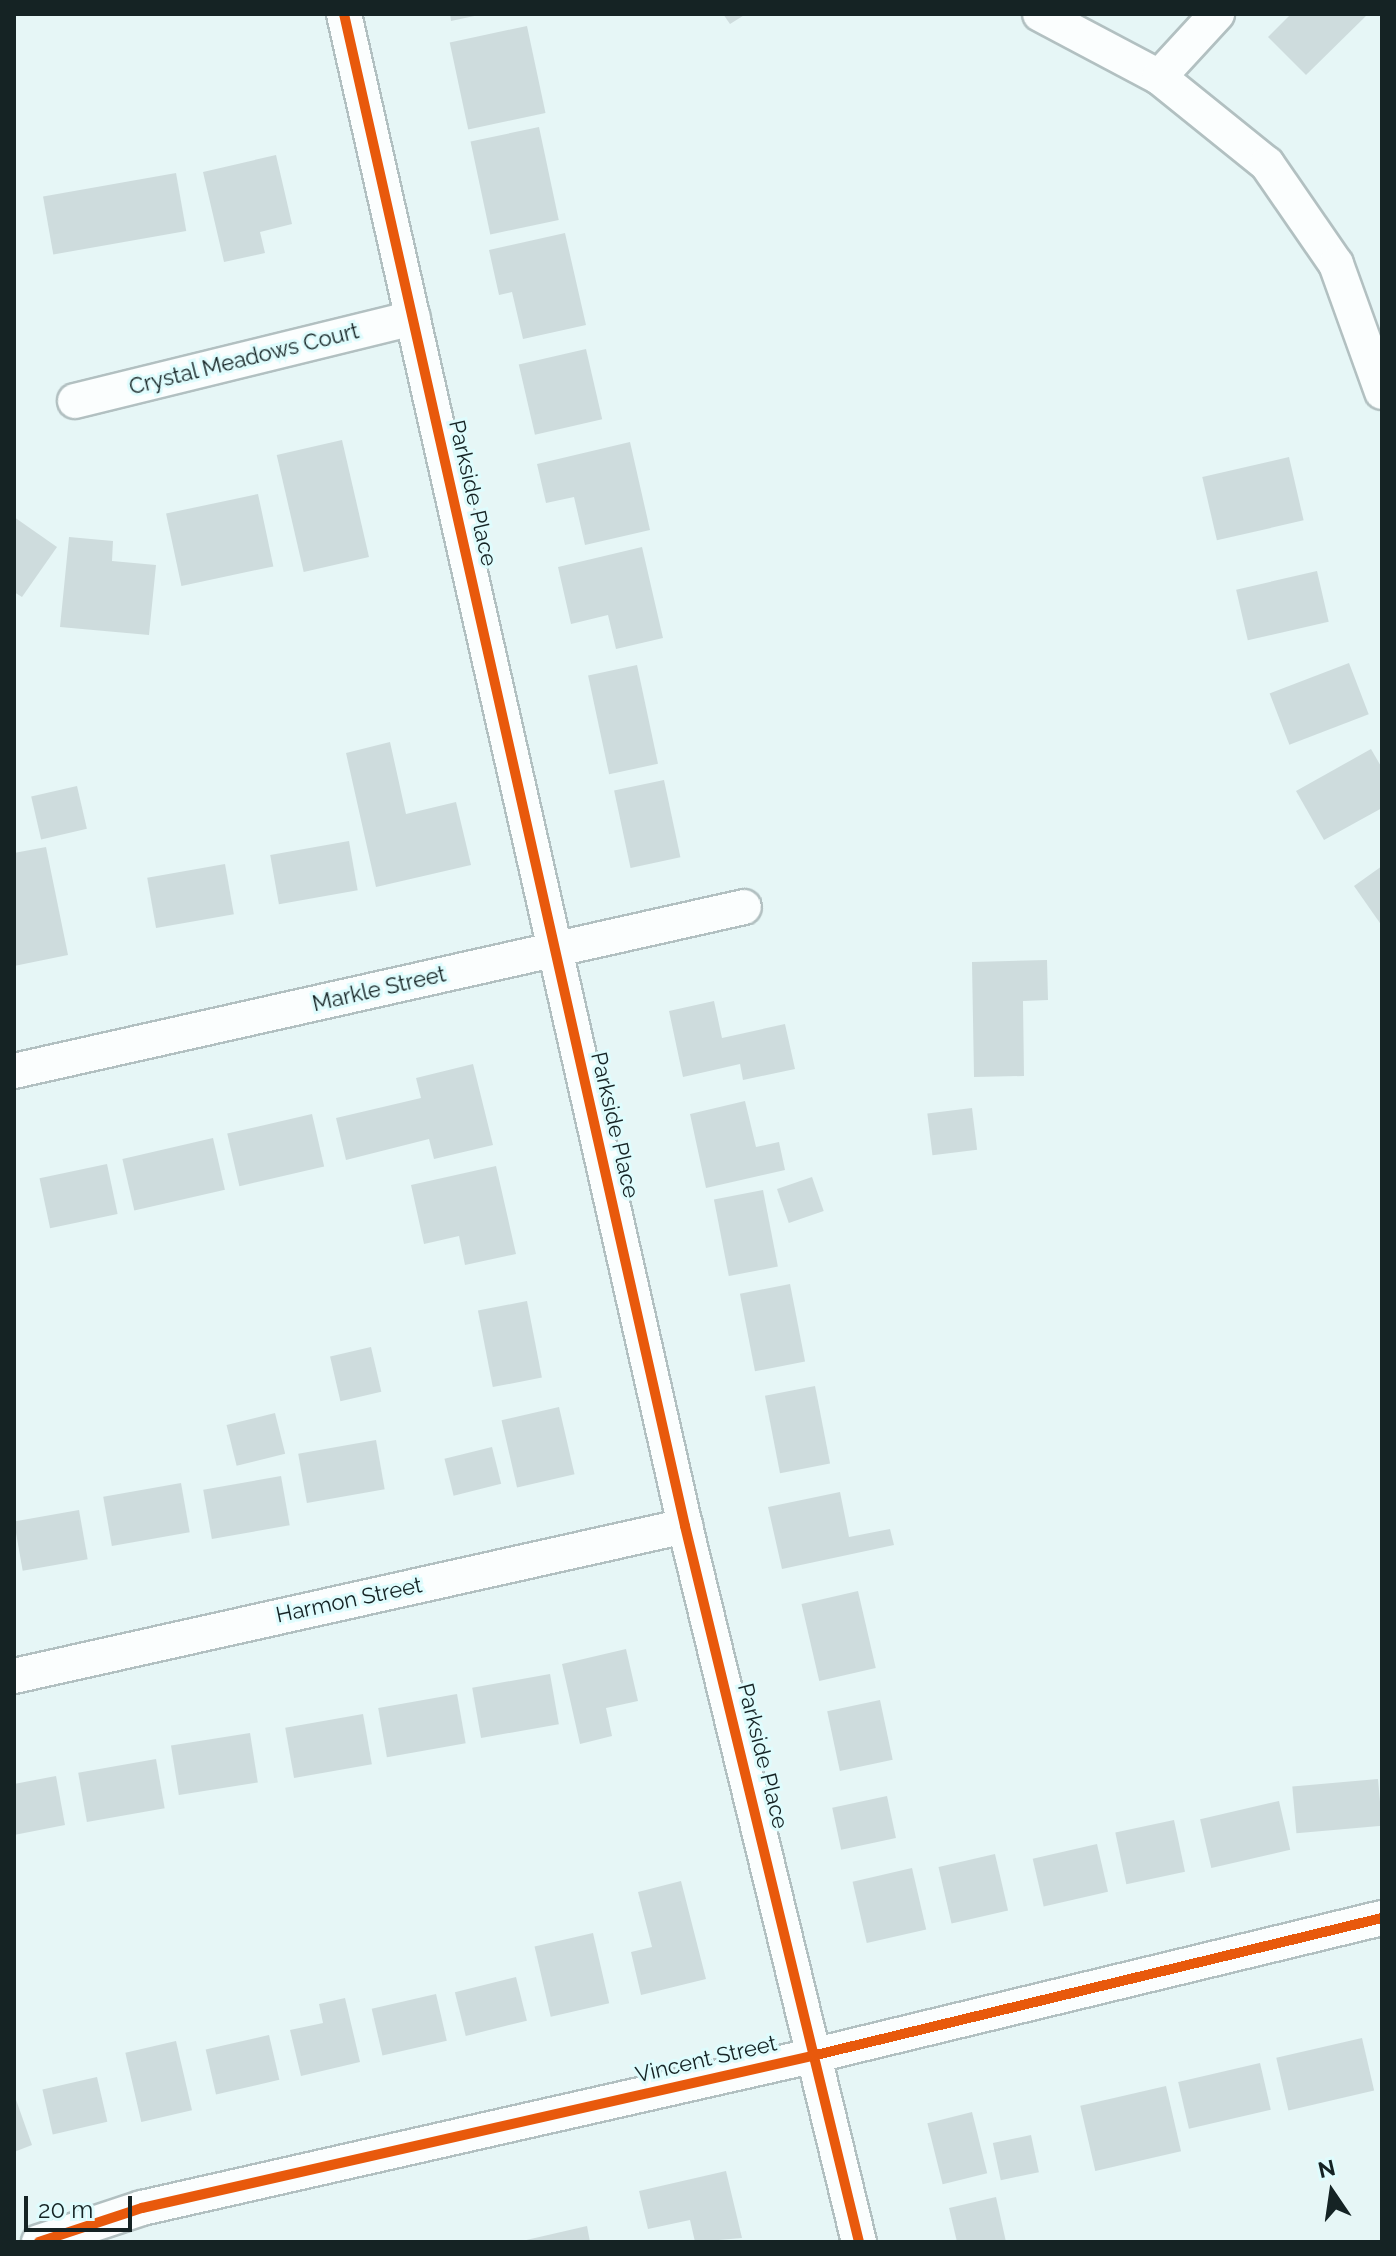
<!DOCTYPE html>
<style>
body{margin:0}
#map{position:relative;width:1396px;height:2256px;overflow:hidden;background:#e6f6f6;font-family:Raleway,sans-serif}
div>[style]{position:absolute}
.building>*{inset:0;background:#cedcdd;transform-origin:0 0}
.roads{filter:drop-shadow(2px 0 #b2c0c1) drop-shadow(-2px 0 #b2c0c1) drop-shadow(0 2px #b2c0c1) drop-shadow(0 -2px #b2c0c1)}
.street>*{height:34px;margin:-17px;padding:0 17px;transform-origin:17px;border-radius:17px;background:#fbfefe}
.cycleway>*{height:10px;margin:-5px;padding:0 5px;transform-origin:5px;border-radius:5px;background:#e8590c}
span{translate:-50% -50%;white-space:nowrap;text-align:center;line-height:1.15;-webkit-text-stroke:6px #dffcfd;paint-order:stroke}
.street-label{font-size:22px;color:#152324}
.frame{position:absolute;inset:0;border:16px solid #152324;pointer-events:none}
.north{position:absolute;left:1292px;top:2152px;width:80px;height:80px;-webkit-text-stroke:6px #dffcfd;paint-order:stroke;rotate:347deg;font-size:22px;font-weight:700;line-height:32px;text-align:center;color:#152324}
.north::after{content:'';display:block;margin:auto;width:28px;height:36px;background:#152324;clip-path:polygon(50% 0,100% 100%,50% 72%,0 100%)}
.scale{position:absolute;left:24px;top:2196px;width:108px;height:36px;box-sizing:border-box;border:4px solid #152324;border-top:0;padding-left:10px;font-size:24px;line-height:28px;white-space:nowrap;color:#152324;-webkit-text-stroke:6px #dffcfd;paint-order:stroke}
</style>
<div id="map">
<div class="building">
<div style="clip-path:polygon(450px 14px,479px 14px,479px 15px,451px 21px)"></div>
<div style="clip-path:polygon(723px 14px,746px 14px,730px 24px)"></div>
<div style="clip-path:polygon(1291px 14px,1368px 14px,1306px 75px,1268px 37px)"></div>
<div style="left:527px;top:26px;width:89px;height:79px;rotate:78deg"></div>
<div style="left:539px;top:127px;width:95px;height:70px;rotate:78deg"></div>
<div style="clip-path:polygon(276px 155px,292px 224px,260px 232px,265px 253px,224px 262px,203px 172px)"></div>
<div style="left:176px;top:173px;width:59px;height:135px;rotate:80deg"></div>
<div style="clip-path:polygon(565px 233px,586px 325px,523px 339px,512px 292px,499px 295px,489px 250px)"></div>
<div style="left:586px;top:349px;width:72px;height:69px;rotate:77deg"></div>
<div style="left:342px;top:440px;width:120px;height:67px;rotate:77deg"></div>
<div style="clip-path:polygon(630px 442px,650px 530px,585px 545px,574px 497px,546px 503px,537px 464px)"></div>
<div style="left:1289px;top:457px;width:65px;height:89px;rotate:77deg"></div>
<div style="left:258px;top:494px;width:74px;height:94px;rotate:78deg"></div>
<div style="clip-path:polygon(14px 517px,57px 547px,22px 597px,14px 592px)"></div>
<div style="clip-path:polygon(69px 537px,113px 541px,112px 561px,156px 565px,149px 635px,60px 627px)"></div>
<div style="clip-path:polygon(642px 547px,663px 638px,616px 649px,608px 615px,571px 624px,558px 567px)"></div>
<div style="left:1317px;top:571px;width:52px;height:83px;rotate:77deg"></div>
<div style="left:1349px;top:663px;width:55px;height:85px;rotate:69deg"></div>
<div style="left:637px;top:665px;width:101px;height:50px;rotate:78deg"></div>
<div style="clip-path:polygon(390px 742px,406px 814px,456px 802px,471px 865px,376px 887px,346px 753px)"></div>
<div style="clip-path:polygon(1371px 749px,1382px 768px,1382px 808px,1324px 840px,1296px 791px)"></div>
<div style="left:664px;top:780px;width:79px;height:51px;rotate:78deg"></div>
<div style="left:77px;top:786px;width:44px;height:47px;rotate:77deg"></div>
<div style="left:349px;top:841px;width:50px;height:80px;rotate:80deg"></div>
<div style="clip-path:polygon(46px 847px,68px 955px,14px 966px,14px 853px)"></div>
<div style="left:225px;top:864px;width:51px;height:79px;rotate:80deg"></div>
<div style="clip-path:polygon(1382px 866px,1382px 926px,1354px 886px)"></div>
<div style="clip-path:polygon(1047px 960px,1048px 1000px,1023px 1001px,1024px 1076px,974px 1077px,972px 962px)"></div>
<div style="clip-path:polygon(714px 1001px,722px 1038px,785px 1024px,795px 1069px,743px 1080px,740px 1064px,683px 1077px,669px 1011px)"></div>
<div style="clip-path:polygon(473px 1064px,493px 1145px,434px 1159px,429px 1139px,346px 1160px,336px 1118px,421px 1098px,416px 1078px)"></div>
<div style="clip-path:polygon(745px 1101px,756px 1147px,779px 1142px,785px 1170px,706px 1188px,690px 1114px)"></div>
<div style="left:972px;top:1108px;width:42px;height:45px;rotate:83deg"></div>
<div style="left:312px;top:1114px;width:54px;height:87px;rotate:77deg"></div>
<div style="left:213px;top:1138px;width:53px;height:93px;rotate:77deg"></div>
<div style="left:107px;top:1164px;width:51px;height:69px;rotate:78deg"></div>
<div style="clip-path:polygon(496px 1166px,516px 1254px,465px 1265px,459px 1236px,424px 1244px,411px 1185px)"></div>
<div style="left:812px;top:1177px;width:36px;height:37px;rotate:71deg"></div>
<div style="left:763px;top:1190px;width:78px;height:50px;rotate:79deg"></div>
<div style="left:790px;top:1284px;width:79px;height:51px;rotate:79deg"></div>
<div style="left:527px;top:1301px;width:78px;height:50px;rotate:79deg"></div>
<div style="left:371px;top:1347px;width:46px;height:42px;rotate:77deg"></div>
<div style="left:815px;top:1386px;width:79px;height:51px;rotate:79deg"></div>
<div style="left:559px;top:1407px;width:69px;height:59px;rotate:77deg"></div>
<div style="left:275px;top:1413px;width:42px;height:50px;rotate:76deg"></div>
<div style="left:376px;top:1440px;width:50px;height:79px;rotate:80deg"></div>
<div style="left:492px;top:1447px;width:38px;height:49px;rotate:76deg"></div>
<div style="left:281px;top:1476px;width:50px;height:79px;rotate:80deg"></div>
<div style="left:181px;top:1483px;width:50px;height:79px;rotate:80deg"></div>
<div style="clip-path:polygon(840px 1492px,849px 1537px,890px 1529px,894px 1545px,782px 1569px,768px 1507px)"></div>
<div style="left:79px;top:1510px;width:50px;height:66px;rotate:80deg"></div>
<div style="left:858px;top:1591px;width:79px;height:58px;rotate:77deg"></div>
<div style="clip-path:polygon(626px 1649px,638px 1701px,606px 1708px,612px 1736px,580px 1744px,562px 1664px)"></div>
<div style="left:550px;top:1674px;width:51px;height:79px;rotate:80deg"></div>
<div style="left:457px;top:1694px;width:50px;height:80px;rotate:80deg"></div>
<div style="left:880px;top:1700px;width:61px;height:54px;rotate:78deg"></div>
<div style="left:363px;top:1714px;width:51px;height:79px;rotate:80deg"></div>
<div style="left:250px;top:1733px;width:50px;height:80px;rotate:81deg"></div>
<div style="left:156px;top:1759px;width:50px;height:79px;rotate:80deg"></div>
<div style="clip-path:polygon(56px 1776px,65px 1825px,14px 1835px,14px 1784px)"></div>
<div style="left:1378px;top:1779px;width:47px;height:86px;rotate:85deg"></div>
<div style="left:887px;top:1796px;width:43px;height:56px;rotate:78deg"></div>
<div style="left:1279px;top:1801px;width:50px;height:81px;rotate:77deg"></div>
<div style="left:1174px;top:1820px;width:53px;height:60px;rotate:78deg"></div>
<div style="left:1097px;top:1844px;width:49px;height:66px;rotate:77deg"></div>
<div style="left:995px;top:1854px;width:58px;height:58px;rotate:77deg"></div>
<div style="left:912px;top:1868px;width:63px;height:61px;rotate:77deg"></div>
<div style="clip-path:polygon(681px 1881px,706px 1979px,641px 1995px,631px 1952px,652px 1947px,638px 1892px)"></div>
<div style="left:593px;top:1933px;width:72px;height:60px;rotate:77deg"></div>
<div style="left:516px;top:1977px;width:45px;height:63px;rotate:76deg"></div>
<div style="left:436px;top:1994px;width:48px;height:66px;rotate:77deg"></div>
<div style="clip-path:polygon(345px 1998px,360px 2062px,301px 2076px,290px 2030px,323px 2023px,319px 2004px)"></div>
<div style="left:269px;top:2035px;width:46px;height:65px;rotate:77deg"></div>
<div style="left:1362px;top:2038px;width:54px;height:88px;rotate:77deg"></div>
<div style="left:176px;top:2041px;width:71px;height:52px;rotate:77deg"></div>
<div style="left:1260px;top:2063px;width:48px;height:84px;rotate:77deg"></div>
<div style="left:97px;top:2077px;width:46px;height:56px;rotate:77deg"></div>
<div style="left:1166px;top:2086px;width:67px;height:88px;rotate:77deg"></div>
<div style="clip-path:polygon(14px 2094px,32px 2145px,14px 2152px)"></div>
<div style="left:972px;top:2112px;width:63px;height:46px;rotate:76deg"></div>
<div style="left:1031px;top:2135px;width:38px;height:39px;rotate:78deg"></div>
<div style="clip-path:polygon(726px 2171px,742px 2238px,695px 2242px,690px 2220px,648px 2229px,639px 2191px)"></div>
<div style="clip-path:polygon(996px 2197px,1006px 2242px,957px 2242px,949px 2208px)"></div>
<div style="clip-path:polygon(587px 2226px,590px 2242px,523px 2242px,522px 2241px)"></div>
</div>
<div class="roads">
<div class="street">
<div style="left:344px;top:14px;width:1550px;rotate:77.29deg"></div>
<div style="left:685px;top:1526px;width:737px;rotate:76.34deg"></div>
<div style="left:1040px;top:14px;width:135px;rotate:27.9deg"></div>
<div style="left:1159px;top:77px;width:139px;rotate:38.9deg"></div>
<div style="left:1267px;top:164px;width:121px;rotate:55.4deg"></div>
<div style="left:1336px;top:264px;width:136px;rotate:70.2deg"></div>
<div style="left:1159px;top:77px;width:86px;rotate:-47.4deg"></div>
<div style="left:75px;top:401px;width:348px;rotate:-13.8deg"></div>
<div style="left:14px;top:1071px;width:748px;rotate:-12.66deg"></div>
<div style="left:14px;top:1676px;width:688px;rotate:-12.6deg"></div>
<div style="left:39px;top:2242px;width:108px;rotate:-18.3deg"></div>
<div style="left:142px;top:2208px;width:691px;rotate:-12.79deg"></div>
<div style="left:816px;top:2055px;width:582px;rotate:-13.61deg"></div>
</div>
</div>
<div class="cycleway">
<div style="left:344px;top:14px;width:1550px;rotate:77.29deg"></div>
<div style="left:685px;top:1526px;width:737px;rotate:76.34deg"></div>
<div style="left:39px;top:2242px;width:108px;rotate:-18.3deg"></div>
<div style="left:142px;top:2208px;width:691px;rotate:-12.79deg"></div>
<div style="left:816px;top:2055px;width:582px;rotate:-13.61deg"></div>
</div>
<div class="street-label">
<span style="left:244px;top:359px;rotate:-14deg">Crystal Meadows Court</span>
<span style="left:473px;top:493px;rotate:77deg">Parkside Place</span>
<span style="left:379px;top:989px;rotate:-13deg">Markle Street</span>
<span style="left:615px;top:1125px;rotate:77deg">Parkside Place</span>
<span style="left:349px;top:1600px;rotate:-12deg">Harmon Street</span>
<span style="left:763px;top:1756px;rotate:76deg">Parkside Place</span>
<span style="left:706px;top:2059px;rotate:-13deg">Vincent Street</span>
</div>
<div class="frame"></div>
<div class="north">N</div>
<div class="scale">20 m</div>
</div>
